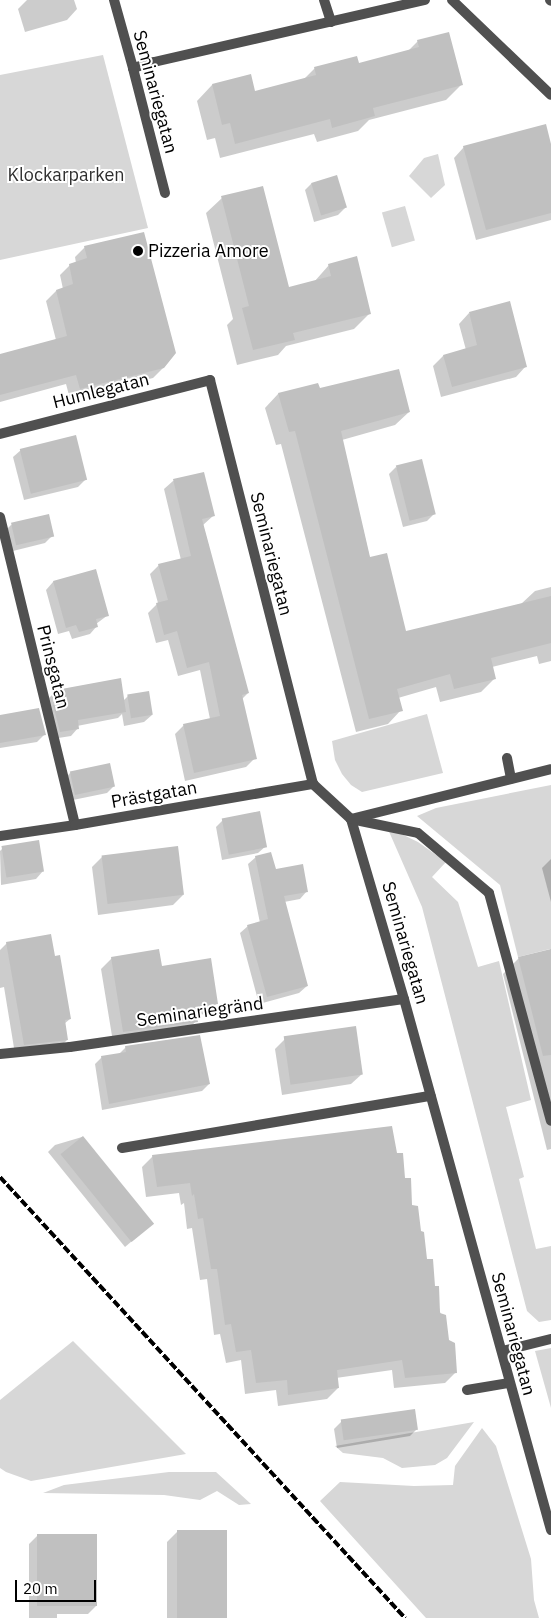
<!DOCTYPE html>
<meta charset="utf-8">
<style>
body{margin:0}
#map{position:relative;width:551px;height:1618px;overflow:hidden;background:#fff;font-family:"IBM Plex Sans",sans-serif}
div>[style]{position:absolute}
.green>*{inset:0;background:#d7d7d7;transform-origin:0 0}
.shadow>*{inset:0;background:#0003}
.building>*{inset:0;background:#c0c0c0;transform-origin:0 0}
.service>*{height:10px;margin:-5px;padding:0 5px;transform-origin:5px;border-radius:5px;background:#505050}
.minor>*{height:10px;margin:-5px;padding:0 5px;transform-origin:5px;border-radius:5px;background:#505050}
.tertiary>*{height:10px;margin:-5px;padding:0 5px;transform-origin:5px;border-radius:5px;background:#505050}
.rail>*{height:4px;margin-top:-2px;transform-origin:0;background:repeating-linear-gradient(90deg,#000 0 8px,transparent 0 10.5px)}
.dots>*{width:14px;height:14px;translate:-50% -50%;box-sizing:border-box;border:2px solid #fff;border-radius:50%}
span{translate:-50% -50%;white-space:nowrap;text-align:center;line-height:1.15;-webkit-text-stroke:4px #fff;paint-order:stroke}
.street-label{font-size:18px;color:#000}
.park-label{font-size:18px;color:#2e2e2e}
.poi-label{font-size:18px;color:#000}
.left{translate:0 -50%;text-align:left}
.scale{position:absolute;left:15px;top:1580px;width:81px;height:22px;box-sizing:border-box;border:2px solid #000;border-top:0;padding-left:6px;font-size:15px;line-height:18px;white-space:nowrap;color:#000;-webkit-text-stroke:4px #fff;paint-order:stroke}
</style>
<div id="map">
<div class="green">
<div style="clip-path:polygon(103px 55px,148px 228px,0 260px,0 75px)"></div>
<div style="clip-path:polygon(438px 154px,445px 185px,431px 198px,409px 176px,424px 158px)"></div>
<div style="left:405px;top:206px;width:36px;height:24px;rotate:74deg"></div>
<div style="clip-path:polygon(427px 714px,443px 773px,362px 792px,351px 785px,342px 774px,335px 760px,332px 741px)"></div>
<div style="clip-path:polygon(551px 785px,551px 953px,550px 949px,518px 957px,500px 885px,417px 816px,436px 808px)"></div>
<div style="clip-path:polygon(387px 827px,418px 842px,446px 862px,432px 877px,458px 902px,478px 967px,499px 961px,531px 1100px,506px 1107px,524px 1177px,519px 1179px,536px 1249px,551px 1246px,551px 1320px,539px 1322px,527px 1311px,422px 907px)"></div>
<div style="clip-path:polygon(73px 1341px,186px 1454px,31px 1481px,6px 1472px,0 1468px,0 1400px)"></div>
<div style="clip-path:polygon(551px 1348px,551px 1408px,535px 1351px)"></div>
<div style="clip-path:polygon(474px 1422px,447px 1458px,435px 1465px,402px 1468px,383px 1458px,343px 1453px,335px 1446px)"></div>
<div style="clip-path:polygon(482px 1428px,496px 1446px,531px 1559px,534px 1600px,539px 1618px,426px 1618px,320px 1501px,340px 1482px,414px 1486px,453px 1485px,455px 1466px)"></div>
<div style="clip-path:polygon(169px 1472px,216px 1472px,251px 1504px,239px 1505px,217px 1491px,200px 1500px,164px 1495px,43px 1493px,64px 1485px)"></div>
</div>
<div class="shadow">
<div style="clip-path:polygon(27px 0,74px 0,77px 9px,67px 20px,25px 32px,18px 9px)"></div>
<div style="clip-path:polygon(418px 41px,461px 85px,446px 100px,369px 120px,358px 131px,317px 142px,314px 134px,220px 158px,215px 138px,207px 140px,197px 101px,212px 85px,250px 75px,254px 93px,303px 80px,315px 68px,358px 64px,407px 52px)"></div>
<div style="clip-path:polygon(464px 147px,551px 149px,551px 220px,476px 240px,454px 158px)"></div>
<div style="clip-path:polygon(312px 183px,345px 208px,338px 215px,314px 222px,305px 190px)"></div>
<div style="clip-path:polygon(222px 198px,288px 289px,314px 282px,329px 265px,370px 313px,354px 329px,286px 346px,278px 355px,237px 365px,227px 325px,233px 319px,206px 213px)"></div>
<div style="clip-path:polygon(85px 247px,164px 367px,153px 378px,70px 399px,66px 384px,0 402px,0 355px,56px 340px,46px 301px,56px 291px,63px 289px,60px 275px,70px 265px,76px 263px,75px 257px)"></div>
<div style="clip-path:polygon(469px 313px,526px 366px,516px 377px,441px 397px,433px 366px,443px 356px,466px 350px,459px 324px)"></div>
<div style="clip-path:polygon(319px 389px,409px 412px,395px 425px,342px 440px,370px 559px,406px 632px,521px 604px,535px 591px,551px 587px,551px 661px,539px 664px,537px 656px,492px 667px,495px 678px,481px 692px,440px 702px,436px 687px,398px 698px,401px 710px,388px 724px,356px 732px,281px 444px,276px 445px,265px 408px,278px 394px)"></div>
<div style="clip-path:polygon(21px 450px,85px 480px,78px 487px,24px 500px,13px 457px)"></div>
<div style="clip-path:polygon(396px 467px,434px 514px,427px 521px,403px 527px,389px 474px)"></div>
<div style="clip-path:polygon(203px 473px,213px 516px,203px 525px,248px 693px,242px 699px,255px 758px,246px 767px,185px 781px,175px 734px,184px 725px,210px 719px,200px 670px,178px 676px,168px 640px,156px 643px,148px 613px,158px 603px,150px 574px,159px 565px,181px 560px,164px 489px,173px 481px)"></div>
<div style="clip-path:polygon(11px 525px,52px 536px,45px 543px,9px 552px,4px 532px)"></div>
<div style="clip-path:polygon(95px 571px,108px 615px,96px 624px,97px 626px,90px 634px,72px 639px,69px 631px,58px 634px,46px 590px,53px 582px)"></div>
<div style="clip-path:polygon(56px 691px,123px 701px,128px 696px,152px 715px,144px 722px,124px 726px,122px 714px,118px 718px,77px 726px,78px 728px,71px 736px,52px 739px,49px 698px)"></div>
<div style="clip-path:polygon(0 716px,45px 734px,37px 742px,0 748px)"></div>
<div style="clip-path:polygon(70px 773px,114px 786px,107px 793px,68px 801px,63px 781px)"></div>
<div style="clip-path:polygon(223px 820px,266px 846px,258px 853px,222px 860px,216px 827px)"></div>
<div style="clip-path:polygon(3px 848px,43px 871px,36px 879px,1px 885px,0 851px)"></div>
<div style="clip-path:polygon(103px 856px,183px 895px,173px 905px,98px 915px,92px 867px)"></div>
<div style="clip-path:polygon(256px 857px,307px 891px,300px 899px,284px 902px,307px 986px,299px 993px,259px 1004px,240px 933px,248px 926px,260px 923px,248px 864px)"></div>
<div style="clip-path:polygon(551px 859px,551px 902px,542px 868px)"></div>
<div style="clip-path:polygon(7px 943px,70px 1019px,64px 1024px,67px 1040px,58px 1049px,15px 1054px,4px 987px,0 988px,0 950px)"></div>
<div style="clip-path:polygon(551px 950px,551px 1149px,547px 1150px,503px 974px,519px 958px)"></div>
<div style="clip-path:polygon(112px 958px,161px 967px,217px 1003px,206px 1014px,195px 1015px,196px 1021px,186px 1032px,113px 1042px,101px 969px)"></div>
<div style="clip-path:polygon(285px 1039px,362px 1074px,351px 1084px,282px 1095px,275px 1049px)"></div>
<div style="clip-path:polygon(126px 1047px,209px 1084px,202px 1091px,102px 1110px,95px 1064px,102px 1057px,119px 1054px)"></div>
<div style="clip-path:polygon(82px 1137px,152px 1224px,125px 1247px,48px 1152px,55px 1145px)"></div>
<div style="clip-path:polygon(396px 1155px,419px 1232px,456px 1372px,445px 1383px,394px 1388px,392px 1370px,336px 1378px,338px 1388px,327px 1399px,278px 1406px,276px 1390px,245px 1394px,241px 1360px,226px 1363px,220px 1334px,214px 1335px,207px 1279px,200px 1280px,192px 1228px,187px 1229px,184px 1203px,181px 1205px,179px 1193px,146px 1197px,142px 1167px,153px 1156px)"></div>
<div style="clip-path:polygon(342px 1421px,417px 1429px,410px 1436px,337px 1448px,334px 1429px)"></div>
<div style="clip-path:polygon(178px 1531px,226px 1618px,167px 1618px,167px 1542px)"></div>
<div style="clip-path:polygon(38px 1535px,96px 1606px,88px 1614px,57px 1614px,57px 1618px,29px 1618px,29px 1544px)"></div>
</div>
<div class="building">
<div style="clip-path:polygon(449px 32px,463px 85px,373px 108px,375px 116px,332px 128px,330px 119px,235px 144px,230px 123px,222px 125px,212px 84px,251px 74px,255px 91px,316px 75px,314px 67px,357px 56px,359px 63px,419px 47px,417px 40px)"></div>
<div style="clip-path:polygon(546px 124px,551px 144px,551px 213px,486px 230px,463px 146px)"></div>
<div style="left:337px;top:175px;width:34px;height:27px;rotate:73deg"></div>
<div style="clip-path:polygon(263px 186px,289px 287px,331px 276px,328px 264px,357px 256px,371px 314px,293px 333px,295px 340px,253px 350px,242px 308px,249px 306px,221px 196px)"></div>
<div style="clip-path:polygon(144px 232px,176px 353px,164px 368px,80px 389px,76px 375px,0 395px,0 354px,67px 336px,56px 290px,73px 284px,69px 264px,87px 258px,84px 246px)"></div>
<div style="clip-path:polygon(510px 301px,527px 367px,452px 387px,443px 355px,477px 345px,469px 312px)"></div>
<div style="clip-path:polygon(399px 369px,410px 412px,341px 431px,370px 557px,387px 553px,406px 631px,551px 596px,551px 643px,491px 658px,496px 679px,454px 689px,450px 674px,397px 689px,403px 711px,369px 719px,295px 431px,289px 432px,278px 393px,318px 383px,320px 388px)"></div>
<div style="left:76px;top:435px;width:46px;height:58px;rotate:76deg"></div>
<div style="left:422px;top:459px;width:57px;height:27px;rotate:76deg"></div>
<div style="clip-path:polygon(204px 472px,215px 516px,202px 519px,249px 693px,242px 695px,257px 759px,194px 773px,183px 724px,220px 716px,209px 662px,187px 668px,177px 631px,164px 635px,156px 603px,168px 600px,158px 564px,191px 556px,173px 479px)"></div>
<div style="left:49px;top:514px;width:23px;height:39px;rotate:77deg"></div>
<div style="clip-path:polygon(96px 569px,109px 616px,96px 619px,98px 627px,79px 632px,76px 625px,66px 628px,53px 581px)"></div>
<div style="clip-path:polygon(121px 678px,126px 712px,78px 720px,79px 729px,60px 732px,53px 705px,58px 704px,56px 690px)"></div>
<div style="left:149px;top:691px;width:24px;height:22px;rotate:81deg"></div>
<div style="clip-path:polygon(39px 708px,46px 735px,0 743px,0 715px)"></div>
<div style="left:110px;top:763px;width:24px;height:41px;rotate:78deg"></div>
<div style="left:260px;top:811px;width:37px;height:39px;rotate:79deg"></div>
<div style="left:39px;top:840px;width:32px;height:38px;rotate:81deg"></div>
<div style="left:178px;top:846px;width:49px;height:77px;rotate:83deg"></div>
<div style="clip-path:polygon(271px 852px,276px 869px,303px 864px,308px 892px,284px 896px,308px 986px,267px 997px,247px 925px,268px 919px,255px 856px)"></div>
<div style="clip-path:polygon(51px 934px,55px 956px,60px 955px,71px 1019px,65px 1020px,68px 1040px,24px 1045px,6px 942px)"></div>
<div style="clip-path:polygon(159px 949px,162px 966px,211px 958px,218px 1004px,195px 1007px,198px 1022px,123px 1032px,111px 957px)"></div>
<div style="clip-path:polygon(551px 949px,551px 1055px,543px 1056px,518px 957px)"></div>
<div style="left:356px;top:1026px;width:49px;height:73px;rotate:82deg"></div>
<div style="clip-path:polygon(200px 1035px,210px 1084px,109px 1104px,101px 1056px,126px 1052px,125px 1046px)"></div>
<div style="clip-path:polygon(392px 1126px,397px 1153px,403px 1153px,405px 1178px,411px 1178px,412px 1205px,418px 1206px,421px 1231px,424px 1232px,427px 1259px,433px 1259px,435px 1286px,439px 1286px,440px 1313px,446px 1315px,449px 1340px,455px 1343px,457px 1373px,405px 1378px,402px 1360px,337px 1370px,339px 1388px,288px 1395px,287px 1380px,256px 1383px,251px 1350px,236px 1352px,231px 1324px,225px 1325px,217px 1269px,211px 1269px,203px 1218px,198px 1219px,194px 1194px,192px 1196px,190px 1183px,157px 1187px,152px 1155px)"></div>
<div style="left:83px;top:1136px;width:113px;height:29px;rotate:51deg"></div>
<div style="left:415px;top:1409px;width:21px;height:75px;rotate:82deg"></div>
<div style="left:177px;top:1530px;width:50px;height:88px"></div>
<div style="left:37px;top:1534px;width:60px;height:72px"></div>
</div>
<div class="service">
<div style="left:324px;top:0;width:23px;rotate:72deg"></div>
<div style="left:452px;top:0;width:137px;rotate:43.8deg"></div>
<div style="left:165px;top:193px;width:129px;rotate:-104.4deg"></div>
<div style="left:133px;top:68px;width:22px;rotate:-16deg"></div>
<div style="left:154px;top:62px;width:278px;rotate:-12.9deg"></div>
<div style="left:507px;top:758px;width:21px;rotate:79deg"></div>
<div style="left:351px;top:819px;width:68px;rotate:11.8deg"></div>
<div style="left:418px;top:833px;width:93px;rotate:40.2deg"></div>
<div style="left:489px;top:893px;width:236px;rotate:74.8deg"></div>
<div style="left:122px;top:1148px;width:313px;rotate:-9.6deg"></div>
<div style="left:502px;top:1351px;width:50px;rotate:-13.8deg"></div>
<div style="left:467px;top:1390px;width:43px;rotate:-9.5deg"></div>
</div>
<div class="minor">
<div style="left:114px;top:0;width:71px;rotate:74.4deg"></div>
<div style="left:0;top:434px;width:217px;rotate:-14.4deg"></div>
<div style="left:210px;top:380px;width:417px;rotate:75.7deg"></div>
<div style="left:313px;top:784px;width:52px;rotate:42.6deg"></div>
<div style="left:351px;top:819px;width:188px;rotate:73.6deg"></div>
<div style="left:404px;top:999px;width:551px;rotate:74.53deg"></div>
<div style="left:0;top:517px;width:317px;rotate:76.3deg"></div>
<div style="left:351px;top:819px;width:206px;rotate:-14deg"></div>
<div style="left:0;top:836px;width:76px;rotate:-8.3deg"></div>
<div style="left:75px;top:825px;width:242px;rotate:-9.8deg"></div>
<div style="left:0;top:1054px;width:70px;rotate:-5.7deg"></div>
<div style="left:70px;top:1047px;width:337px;rotate:-8.2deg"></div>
</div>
<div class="tertiary">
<div style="left:550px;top:0;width:1px;rotate:45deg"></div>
</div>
<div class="rail">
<div style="left:0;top:1177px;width:599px;rotate:47.44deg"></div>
</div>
<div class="dots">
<div style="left:138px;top:251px;background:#000"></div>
</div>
<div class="street-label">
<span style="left:155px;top:92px;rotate:75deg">Seminariegatan</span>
<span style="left:101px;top:391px;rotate:-14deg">Humlegatan</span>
<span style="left:271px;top:554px;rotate:76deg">Seminariegatan</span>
<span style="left:53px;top:667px;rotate:76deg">Prinsgatan</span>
<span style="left:154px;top:795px;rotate:-10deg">Prästgatan</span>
<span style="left:405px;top:943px;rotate:74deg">Seminariegatan</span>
<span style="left:200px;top:1012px;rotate:-8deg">Seminariegränd</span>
<span style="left:513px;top:1334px;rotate:75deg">Seminariegatan</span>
</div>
<div class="park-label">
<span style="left:66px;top:175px">Klockarparken</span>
</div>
<div class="poi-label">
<span class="left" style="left:148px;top:251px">Pizzeria Amore</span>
</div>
<div class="scale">20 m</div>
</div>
